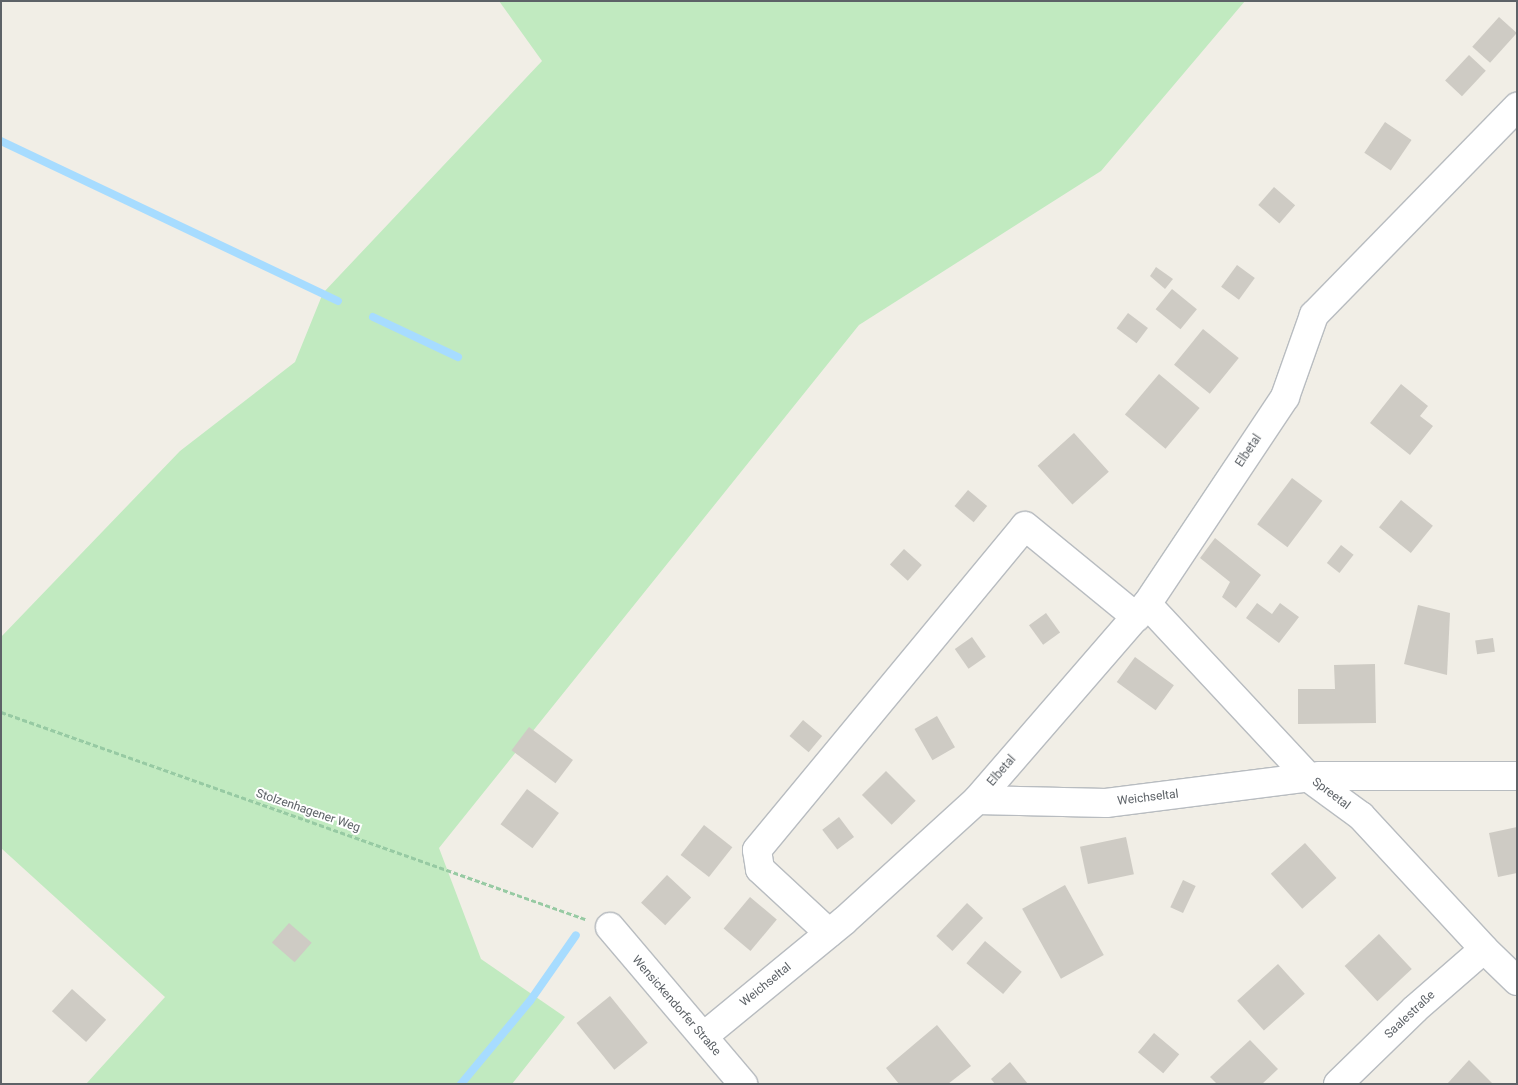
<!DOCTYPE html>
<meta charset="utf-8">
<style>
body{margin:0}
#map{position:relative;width:1518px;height:1085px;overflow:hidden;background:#f1eee6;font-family:Roboto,sans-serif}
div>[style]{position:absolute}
.green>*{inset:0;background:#c1eac0}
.stream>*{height:8px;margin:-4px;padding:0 4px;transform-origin:4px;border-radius:4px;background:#a7dcff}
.building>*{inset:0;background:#cecbc4;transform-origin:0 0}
.path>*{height:3px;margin-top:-1.5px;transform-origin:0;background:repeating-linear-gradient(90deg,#97caa3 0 5px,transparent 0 7.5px)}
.roads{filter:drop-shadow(1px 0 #b8bcc0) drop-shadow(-1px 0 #b8bcc0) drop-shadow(0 1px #b8bcc0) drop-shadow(0 -1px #b8bcc0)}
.minor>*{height:28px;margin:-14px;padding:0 14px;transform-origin:14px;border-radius:14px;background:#fff}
span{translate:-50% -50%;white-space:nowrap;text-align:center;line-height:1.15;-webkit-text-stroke:4px #fff;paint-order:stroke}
.street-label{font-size:12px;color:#5d6267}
.frame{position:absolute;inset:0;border:2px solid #5d6267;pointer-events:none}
</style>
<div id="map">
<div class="green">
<div style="clip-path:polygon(499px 1px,1245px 1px,1101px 171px,859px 325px,439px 848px,481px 959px,565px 1017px,512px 1084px,86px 1084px,165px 997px,1px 848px,1px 637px,180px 451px,295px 362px,323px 293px,542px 61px)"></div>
</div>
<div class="stream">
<div style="left:1px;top:141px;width:373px;rotate:25.4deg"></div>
<div style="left:373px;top:317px;width:94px;rotate:25.2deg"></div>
<div style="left:461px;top:1084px;width:108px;rotate:-50.3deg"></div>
<div style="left:530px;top:1001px;width:80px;rotate:-55.1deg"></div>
</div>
<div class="building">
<div style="left:1499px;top:17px;width:24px;height:40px;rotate:42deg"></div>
<div style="left:1469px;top:55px;width:23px;height:35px;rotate:43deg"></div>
<div style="left:1385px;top:122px;width:32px;height:37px;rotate:34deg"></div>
<div style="left:1274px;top:187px;width:28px;height:24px;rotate:41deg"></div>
<div style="left:1237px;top:265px;width:22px;height:27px;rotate:36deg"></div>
<div style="clip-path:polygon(1156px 267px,1173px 279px,1165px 289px,1150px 276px)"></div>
<div style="left:1172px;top:289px;width:32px;height:26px;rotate:39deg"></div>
<div style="left:1128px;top:313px;width:25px;height:19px;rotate:37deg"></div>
<div style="left:1203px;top:329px;width:46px;height:46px;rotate:39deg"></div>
<div style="left:1159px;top:374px;width:53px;height:53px;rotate:40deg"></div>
<div style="clip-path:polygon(1401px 384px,1428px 406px,1420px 416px,1433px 426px,1410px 455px,1370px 423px)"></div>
<div style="left:1074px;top:433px;width:52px;height:49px;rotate:48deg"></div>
<div style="left:1292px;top:478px;width:38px;height:58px;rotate:37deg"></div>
<div style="left:968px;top:490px;width:25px;height:21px;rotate:40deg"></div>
<div style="left:1401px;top:500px;width:41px;height:35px;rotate:39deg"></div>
<div style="clip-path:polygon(1215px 538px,1261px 575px,1236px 608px,1222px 597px,1230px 582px,1200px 558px)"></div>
<div style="left:1341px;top:545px;width:16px;height:23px;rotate:38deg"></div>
<div style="left:904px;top:549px;width:24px;height:21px;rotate:42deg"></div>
<div style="clip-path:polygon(1257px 603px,1272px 614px,1280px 603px,1299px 617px,1279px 643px,1246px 618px)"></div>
<div style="clip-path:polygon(1418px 605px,1450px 613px,1447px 675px,1404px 664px)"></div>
<div style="left:1046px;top:613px;width:24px;height:21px;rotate:54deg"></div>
<div style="left:972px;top:637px;width:24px;height:21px;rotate:55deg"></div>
<div style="left:1493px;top:638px;width:14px;height:18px;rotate:82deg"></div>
<div style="left:1135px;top:657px;width:48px;height:31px;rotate:36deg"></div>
<div style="clip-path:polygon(1375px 664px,1376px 723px,1298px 724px,1298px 689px,1335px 689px,1334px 665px)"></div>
<div style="left:937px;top:716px;width:36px;height:26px;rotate:60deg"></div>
<div style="left:803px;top:720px;width:25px;height:21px;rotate:40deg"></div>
<div style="left:529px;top:727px;width:55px;height:29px;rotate:37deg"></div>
<div style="left:886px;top:771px;width:42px;height:34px;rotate:45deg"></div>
<div style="left:527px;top:789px;width:40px;height:44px;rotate:37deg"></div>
<div style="left:839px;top:817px;width:25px;height:21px;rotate:53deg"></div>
<div style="left:704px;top:825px;width:36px;height:38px;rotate:38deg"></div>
<div style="clip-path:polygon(1517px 827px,1517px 873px,1498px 877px,1489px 833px)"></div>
<div style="left:1126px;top:837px;width:38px;height:47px;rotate:78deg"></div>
<div style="left:1305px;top:843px;width:47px;height:46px;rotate:48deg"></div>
<div style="left:667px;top:875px;width:33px;height:38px;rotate:43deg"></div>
<div style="left:1183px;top:880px;width:14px;height:30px;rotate:25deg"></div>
<div style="left:1065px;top:885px;width:80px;height:49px;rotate:61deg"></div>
<div style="left:750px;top:897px;width:35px;height:41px;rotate:40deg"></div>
<div style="left:967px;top:903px;width:22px;height:45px;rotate:43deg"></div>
<div style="left:289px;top:923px;width:30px;height:26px;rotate:41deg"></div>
<div style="left:1379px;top:934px;width:48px;height:47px;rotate:47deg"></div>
<div style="left:985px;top:941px;width:48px;height:29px;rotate:40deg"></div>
<div style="left:1278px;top:964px;width:40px;height:55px;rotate:48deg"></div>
<div style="left:72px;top:989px;width:46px;height:30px;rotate:42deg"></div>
<div style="left:610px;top:996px;width:60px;height:43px;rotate:51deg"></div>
<div style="clip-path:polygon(937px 1025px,971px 1066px,948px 1084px,899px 1084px,886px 1068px)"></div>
<div style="left:1154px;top:1033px;width:33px;height:25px;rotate:40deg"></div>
<div style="clip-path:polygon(1250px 1040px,1278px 1069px,1262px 1084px,1217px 1084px,1210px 1077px)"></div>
<div style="clip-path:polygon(1469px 1060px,1493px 1084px,1447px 1084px)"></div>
<div style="clip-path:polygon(1010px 1062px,1028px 1084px,995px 1084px,991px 1079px)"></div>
</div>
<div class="path">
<div style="left:1px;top:712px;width:620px;rotate:19.52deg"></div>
</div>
<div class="roads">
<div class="minor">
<div style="left:1147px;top:604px;width:238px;rotate:47deg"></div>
<div style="left:1309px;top:778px;width:64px;rotate:36.2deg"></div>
<div style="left:1361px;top:816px;width:181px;rotate:47.2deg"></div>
<div style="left:1484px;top:949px;width:46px;rotate:44.1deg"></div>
<div style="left:977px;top:800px;width:259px;rotate:-49.1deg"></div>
<div style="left:1147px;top:604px;width:249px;rotate:-56.3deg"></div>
<div style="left:1285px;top:397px;width:87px;rotate:-70.5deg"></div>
<div style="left:1314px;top:315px;width:291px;rotate:-45.7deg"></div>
<div style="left:610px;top:927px;width:206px;rotate:49.7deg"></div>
<div style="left:829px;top:933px;width:94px;rotate:-137.2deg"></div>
<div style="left:760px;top:869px;width:19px;rotate:-99deg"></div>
<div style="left:757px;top:850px;width:420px;rotate:-50.4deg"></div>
<div style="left:1025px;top:526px;width:144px;rotate:39.3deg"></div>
<div style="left:704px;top:1036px;width:181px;rotate:-39.4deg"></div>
<div style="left:844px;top:921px;width:180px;rotate:-42.3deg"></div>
<div style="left:977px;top:800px;width:129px;rotate:1.3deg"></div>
<div style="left:1106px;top:803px;width:216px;rotate:-7.2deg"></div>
<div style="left:1320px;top:776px;width:197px"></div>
<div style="left:1338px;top:1084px;width:107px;rotate:-44.2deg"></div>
<div style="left:1415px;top:1009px;width:91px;rotate:-41deg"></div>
</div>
</div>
<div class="street-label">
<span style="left:1249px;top:451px;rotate:-56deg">Elbetal</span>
<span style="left:1002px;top:771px;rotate:-49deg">Elbetal</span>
<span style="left:1331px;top:794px;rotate:37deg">Spreetal</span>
<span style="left:1148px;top:798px;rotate:-7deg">Weichseltal</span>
<span style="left:308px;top:811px;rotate:19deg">Stolzenhagener Weg</span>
<span style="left:766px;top:985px;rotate:-39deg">Weichseltal</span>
<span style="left:676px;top:1006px;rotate:49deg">Wensickendorfer Straße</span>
<span style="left:1410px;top:1015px;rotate:-43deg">Saalestraße</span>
</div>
<div class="frame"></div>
</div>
